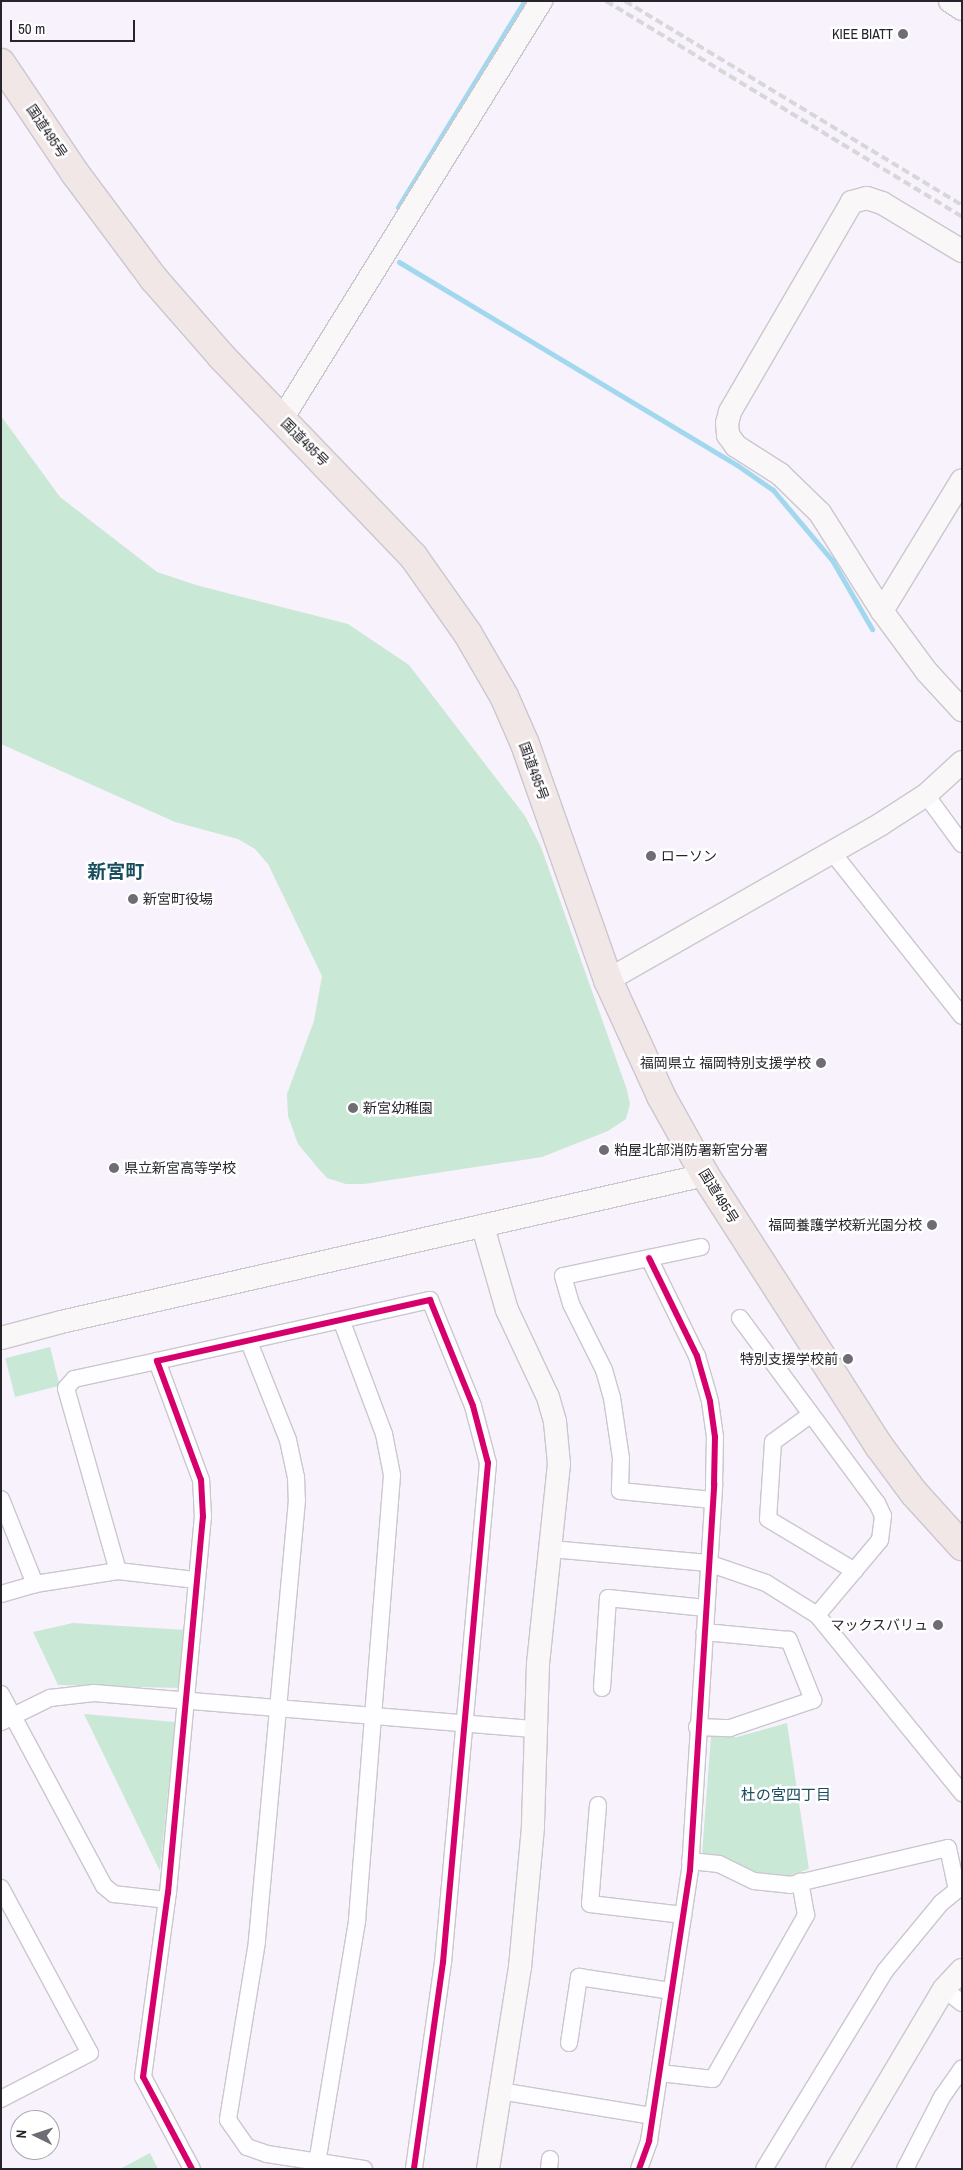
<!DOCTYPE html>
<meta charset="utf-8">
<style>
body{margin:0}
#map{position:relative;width:963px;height:2170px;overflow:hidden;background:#f7f2fc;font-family:"Archivo Narrow","Noto Sans JP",sans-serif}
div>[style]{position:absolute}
.green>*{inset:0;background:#cae8d6;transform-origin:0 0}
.stream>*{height:5px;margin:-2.5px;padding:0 2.5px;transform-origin:2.5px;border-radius:2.5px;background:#a2d8ee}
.roads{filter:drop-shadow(1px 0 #cac7ce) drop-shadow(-1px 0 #cac7ce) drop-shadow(0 1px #cac7ce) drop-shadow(0 -1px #cac7ce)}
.street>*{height:16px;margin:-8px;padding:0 8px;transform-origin:8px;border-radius:8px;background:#fefdff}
.secondary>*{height:22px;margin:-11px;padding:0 11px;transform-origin:11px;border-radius:11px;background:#faf7f8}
.highway>*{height:28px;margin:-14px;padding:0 14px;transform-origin:14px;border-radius:14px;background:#f1e7e7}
.rail>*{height:4px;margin-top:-2px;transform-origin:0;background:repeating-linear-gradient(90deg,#d7d6d8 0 8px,transparent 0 12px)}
.cycleway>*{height:6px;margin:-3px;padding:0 3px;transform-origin:3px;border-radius:3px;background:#d6006c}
.dots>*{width:14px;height:14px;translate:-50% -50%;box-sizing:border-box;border:2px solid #fff;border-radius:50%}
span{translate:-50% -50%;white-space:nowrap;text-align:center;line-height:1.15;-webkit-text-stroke:5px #fff;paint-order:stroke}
.poi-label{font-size:14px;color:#27242b}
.right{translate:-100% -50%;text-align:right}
.left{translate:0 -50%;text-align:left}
.street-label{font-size:14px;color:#27242b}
.neighbourhood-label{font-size:15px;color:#184e5d}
.district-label{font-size:19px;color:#184e5d;font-weight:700}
.frame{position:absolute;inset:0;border:2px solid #27242b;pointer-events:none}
.north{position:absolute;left:10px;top:2110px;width:50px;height:50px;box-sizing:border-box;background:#fff;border:1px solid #a9a7aa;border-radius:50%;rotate:274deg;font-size:14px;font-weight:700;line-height:20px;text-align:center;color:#27242b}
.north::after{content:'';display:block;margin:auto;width:18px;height:22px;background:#706c74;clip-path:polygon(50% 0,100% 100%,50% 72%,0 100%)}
.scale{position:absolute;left:10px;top:20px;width:125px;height:22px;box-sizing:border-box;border:2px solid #27242b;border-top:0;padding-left:6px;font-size:15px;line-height:18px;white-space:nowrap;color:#27242b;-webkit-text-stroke:4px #fff;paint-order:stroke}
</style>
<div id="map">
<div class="green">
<div style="clip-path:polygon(1px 416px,60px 497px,157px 572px,196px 585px,348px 624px,409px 665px,525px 816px,541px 847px,627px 1090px,630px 1104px,626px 1119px,608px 1131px,542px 1157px,364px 1184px,346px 1184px,327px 1178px,318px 1168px,298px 1144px,288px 1116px,287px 1094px,314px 1021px,322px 976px,268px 864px,255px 849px,238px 839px,175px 822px,1px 744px)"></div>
<div style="left:50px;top:1347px;width:40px;height:46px;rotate:76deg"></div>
<div style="clip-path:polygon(73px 1623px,186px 1630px,180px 1688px,58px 1685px,33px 1632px)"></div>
<div style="clip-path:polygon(84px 1714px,175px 1722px,160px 1871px)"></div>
<div style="clip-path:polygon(787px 1723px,809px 1869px,789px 1876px,754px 1872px,720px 1856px,702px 1854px,711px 1737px,737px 1737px)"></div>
<div style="clip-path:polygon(150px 2153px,158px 2169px,120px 2169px)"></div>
</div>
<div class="stream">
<div style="left:398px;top:207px;width:241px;rotate:-58.5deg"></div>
<div style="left:399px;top:262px;width:394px;rotate:31deg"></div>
<div style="left:737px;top:465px;width:44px;rotate:34.8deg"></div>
<div style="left:773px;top:490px;width:92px;rotate:49.9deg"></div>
<div style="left:832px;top:560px;width:80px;rotate:59.9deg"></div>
</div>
<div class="roads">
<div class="street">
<div style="left:926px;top:795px;width:61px;rotate:53.7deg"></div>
<div style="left:832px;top:852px;width:209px;rotate:51.6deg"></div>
<div style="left:701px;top:1247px;width:141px;rotate:168.1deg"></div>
<div style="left:563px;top:1276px;width:29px;rotate:74deg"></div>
<div style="left:571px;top:1304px;width:74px;rotate:63.4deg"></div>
<div style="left:604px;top:1370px;width:29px;rotate:74deg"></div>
<div style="left:612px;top:1398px;width:61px;rotate:81.5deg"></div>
<div style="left:621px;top:1458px;width:33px;rotate:92deg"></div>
<div style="left:620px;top:1491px;width:93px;rotate:5.5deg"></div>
<div style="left:740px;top:1318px;width:230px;rotate:53.5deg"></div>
<div style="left:877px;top:1503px;width:14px;rotate:65deg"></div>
<div style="left:883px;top:1516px;width:24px;rotate:97deg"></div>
<div style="left:880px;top:1540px;width:98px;rotate:130deg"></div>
<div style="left:249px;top:1342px;width:105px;rotate:68.3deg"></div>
<div style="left:288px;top:1440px;width:38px;rotate:78deg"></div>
<div style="left:296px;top:1477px;width:23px;rotate:88deg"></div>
<div style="left:297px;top:1500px;width:444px;rotate:95.2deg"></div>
<div style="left:257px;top:1942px;width:180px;rotate:99.3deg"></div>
<div style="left:228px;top:2120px;width:33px;rotate:55deg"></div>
<div style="left:247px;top:2147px;width:21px;rotate:19deg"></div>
<div style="left:267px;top:2154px;width:98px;rotate:8.8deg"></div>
<div style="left:810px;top:1415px;width:46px;rotate:143.9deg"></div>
<div style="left:773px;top:1442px;width:77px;rotate:93.7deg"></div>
<div style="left:768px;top:1519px;width:101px;rotate:30.9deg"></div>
<div style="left:1px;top:1499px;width:92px;rotate:68.2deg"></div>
<div style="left:551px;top:1549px;width:158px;rotate:5.1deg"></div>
<div style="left:708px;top:1563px;width:61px;rotate:19deg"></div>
<div style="left:766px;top:1583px;width:60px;rotate:32.1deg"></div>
<div style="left:817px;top:1615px;width:230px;rotate:50.8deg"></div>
<div style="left:118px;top:1571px;width:190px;rotate:-105.9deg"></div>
<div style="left:66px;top:1388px;width:12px;rotate:-48deg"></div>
<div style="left:74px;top:1379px;width:85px;rotate:-12.2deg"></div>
<div style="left:1px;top:1594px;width:35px;rotate:-16deg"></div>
<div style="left:35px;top:1584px;width:84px;rotate:-8.9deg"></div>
<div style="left:118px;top:1571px;width:79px;rotate:6.6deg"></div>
<div style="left:602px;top:1688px;width:90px;rotate:-86.2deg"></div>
<div style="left:608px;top:1598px;width:98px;rotate:5.9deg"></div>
<div style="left:1px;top:1694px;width:218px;rotate:61.8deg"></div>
<div style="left:104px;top:1886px;width:13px;rotate:39deg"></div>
<div style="left:114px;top:1894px;width:53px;rotate:6.5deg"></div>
<div style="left:1px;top:1722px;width:55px;rotate:-26.1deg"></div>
<div style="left:50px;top:1698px;width:44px;rotate:-6.5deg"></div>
<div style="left:94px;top:1693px;width:443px;rotate:4.7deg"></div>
<div style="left:697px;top:1727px;width:33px;rotate:2deg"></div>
<div style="left:730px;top:1728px;width:88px;rotate:-18.6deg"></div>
<div style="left:813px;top:1700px;width:65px;rotate:-111.8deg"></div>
<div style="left:789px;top:1640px;width:85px;rotate:-174.6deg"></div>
<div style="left:598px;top:1805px;width:99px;rotate:94.6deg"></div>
<div style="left:590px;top:1904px;width:94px;rotate:6.7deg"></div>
<div style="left:690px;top:1861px;width:29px;rotate:6deg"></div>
<div style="left:719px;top:1864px;width:39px;rotate:26deg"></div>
<div style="left:754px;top:1881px;width:36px;rotate:6deg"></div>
<div style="left:790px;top:1885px;width:162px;rotate:-13.2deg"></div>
<div style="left:948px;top:1848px;width:43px;rotate:77.9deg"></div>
<div style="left:957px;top:1890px;width:21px;rotate:141deg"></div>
<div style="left:941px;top:1903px;width:88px;rotate:129.5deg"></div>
<div style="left:885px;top:1971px;width:232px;rotate:121.4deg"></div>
<div style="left:1px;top:1888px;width:187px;rotate:61.7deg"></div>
<div style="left:90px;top:2053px;width:100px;rotate:152.7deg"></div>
<div style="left:944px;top:1989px;width:23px;rotate:38deg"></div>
<div style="left:569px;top:2043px;width:67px;rotate:-81.4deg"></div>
<div style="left:579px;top:1977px;width:94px;rotate:8.6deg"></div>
<div style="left:660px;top:2073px;width:53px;rotate:6.5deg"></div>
<div style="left:713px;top:2079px;width:189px;rotate:-60.4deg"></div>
<div style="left:806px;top:1915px;width:34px;rotate:-100deg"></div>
<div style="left:500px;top:2091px;width:155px;rotate:9.3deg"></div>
<div style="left:192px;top:2169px;width:104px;rotate:-118deg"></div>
<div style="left:143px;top:2077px;width:186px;rotate:-82.3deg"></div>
<div style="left:168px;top:1893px;width:378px;rotate:-84.7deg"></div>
<div style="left:203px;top:1517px;width:37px;rotate:-93deg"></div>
<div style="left:201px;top:1480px;width:127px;rotate:-110.3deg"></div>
<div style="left:157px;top:1361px;width:280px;rotate:-12.6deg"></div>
<div style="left:430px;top:1300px;width:114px;rotate:67.9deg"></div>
<div style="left:473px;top:1406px;width:59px;rotate:75.3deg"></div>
<div style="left:488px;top:1463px;width:501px;rotate:95.15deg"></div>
<div style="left:443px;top:1962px;width:209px;rotate:98deg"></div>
<div style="left:316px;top:2169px;width:252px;rotate:-80.6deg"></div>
<div style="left:357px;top:1920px;width:446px;rotate:-85.5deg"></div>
<div style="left:392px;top:1475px;width:42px;rotate:-101deg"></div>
<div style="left:384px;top:1434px;width:120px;rotate:-110.6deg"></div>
<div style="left:549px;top:2169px;width:10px;rotate:-84deg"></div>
<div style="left:639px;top:2169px;width:30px;rotate:-70deg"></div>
<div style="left:649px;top:2141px;width:274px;rotate:-81.4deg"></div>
<div style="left:690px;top:1870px;width:387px;rotate:-86.4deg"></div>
<div style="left:714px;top:1484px;width:47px;rotate:-88.8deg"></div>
<div style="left:715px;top:1437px;width:36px;rotate:-98deg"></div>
<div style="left:710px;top:1401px;width:47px;rotate:-106.1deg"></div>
<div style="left:697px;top:1356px;width:109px;rotate:-116.1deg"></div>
<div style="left:905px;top:2169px;width:81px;rotate:-62.8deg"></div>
<div style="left:942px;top:2097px;width:35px;rotate:-55deg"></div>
</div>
<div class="secondary">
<div style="left:950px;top:1px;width:14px;rotate:34deg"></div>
<div style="left:962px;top:251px;width:93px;rotate:-149deg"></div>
<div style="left:882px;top:203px;width:16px;rotate:-162deg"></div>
<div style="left:867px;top:198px;width:16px;rotate:165deg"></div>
<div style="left:852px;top:202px;width:243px;rotate:120.2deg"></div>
<div style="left:730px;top:412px;width:11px;rotate:105deg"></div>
<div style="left:727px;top:423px;width:12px;rotate:85deg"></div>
<div style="left:728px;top:435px;width:14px;rotate:54deg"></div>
<div style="left:736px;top:446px;width:52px;rotate:32.5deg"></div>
<div style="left:780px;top:474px;width:56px;rotate:44.3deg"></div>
<div style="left:820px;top:513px;width:116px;rotate:57.7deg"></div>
<div style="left:882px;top:611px;width:76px;rotate:53.6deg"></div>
<div style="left:927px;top:672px;width:52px;rotate:47.4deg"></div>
<div style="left:282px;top:419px;width:492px;rotate:-58.2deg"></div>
<div style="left:882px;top:611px;width:153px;rotate:-58.6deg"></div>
<div style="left:608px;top:980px;width:314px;rotate:-29.7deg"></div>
<div style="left:881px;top:824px;width:54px;rotate:-32.8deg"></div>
<div style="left:926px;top:795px;width:49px;rotate:-42.5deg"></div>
<div style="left:483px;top:1227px;width:86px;rotate:73.9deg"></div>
<div style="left:507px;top:1310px;width:96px;rotate:64.8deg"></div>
<div style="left:548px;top:1397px;width:26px;rotate:74deg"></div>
<div style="left:555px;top:1422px;width:42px;rotate:84.6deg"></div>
<div style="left:559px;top:1464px;width:201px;rotate:96deg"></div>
<div style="left:538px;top:1664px;width:163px;rotate:91.8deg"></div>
<div style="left:533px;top:1827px;width:141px;rotate:95.3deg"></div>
<div style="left:520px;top:1967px;width:205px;rotate:99deg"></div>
<div style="left:1px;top:1338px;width:62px;rotate:-14.9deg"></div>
<div style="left:61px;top:1322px;width:661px;rotate:-12.86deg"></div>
<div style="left:837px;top:2169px;width:209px;rotate:-59.3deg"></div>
<div style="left:944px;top:1989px;width:26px;rotate:-47deg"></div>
</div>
<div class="highway">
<div style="left:1px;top:63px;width:133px;rotate:56.1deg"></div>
<div style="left:75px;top:173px;width:132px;rotate:53.3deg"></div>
<div style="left:154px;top:279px;width:103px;rotate:48.9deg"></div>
<div style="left:222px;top:357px;width:276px;rotate:46.2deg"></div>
<div style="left:413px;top:556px;width:95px;rotate:54.8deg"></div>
<div style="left:468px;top:634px;width:72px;rotate:59.9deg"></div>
<div style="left:504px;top:696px;width:52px;rotate:66.4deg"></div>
<div style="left:525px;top:744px;width:250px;rotate:70.6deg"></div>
<div style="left:608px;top:980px;width:128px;rotate:65.4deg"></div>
<div style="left:661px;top:1096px;width:90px;rotate:60.9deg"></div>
<div style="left:705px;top:1175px;width:322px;rotate:57.3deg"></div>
<div style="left:879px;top:1446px;width:59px;rotate:53.3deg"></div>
<div style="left:914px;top:1493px;width:72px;rotate:47.8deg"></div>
</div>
</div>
<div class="rail">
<div style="left:606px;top:1px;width:416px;rotate:31.2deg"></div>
<div style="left:625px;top:1px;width:394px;rotate:31.2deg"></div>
</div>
<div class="cycleway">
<div style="left:192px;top:2169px;width:104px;rotate:-118deg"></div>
<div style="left:143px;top:2077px;width:186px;rotate:-82.3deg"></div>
<div style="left:168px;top:1893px;width:378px;rotate:-84.7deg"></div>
<div style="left:203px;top:1517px;width:37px;rotate:-93deg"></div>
<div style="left:201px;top:1480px;width:127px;rotate:-110.3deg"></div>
<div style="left:157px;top:1361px;width:280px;rotate:-12.6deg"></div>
<div style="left:430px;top:1300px;width:114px;rotate:67.9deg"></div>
<div style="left:473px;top:1406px;width:59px;rotate:75.3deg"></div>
<div style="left:488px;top:1463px;width:501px;rotate:95.15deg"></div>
<div style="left:443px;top:1962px;width:209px;rotate:98deg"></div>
<div style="left:639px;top:2169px;width:30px;rotate:-70deg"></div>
<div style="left:649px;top:2141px;width:274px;rotate:-81.4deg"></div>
<div style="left:690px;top:1870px;width:387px;rotate:-86.4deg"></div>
<div style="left:714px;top:1484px;width:47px;rotate:-88.8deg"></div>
<div style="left:715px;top:1437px;width:36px;rotate:-98deg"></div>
<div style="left:710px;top:1401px;width:47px;rotate:-106.1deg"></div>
<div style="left:697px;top:1356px;width:109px;rotate:-116.1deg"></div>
</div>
<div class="dots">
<div style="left:903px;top:34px;background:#706c74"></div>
<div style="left:651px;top:856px;background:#706c74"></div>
<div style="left:133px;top:899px;background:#706c74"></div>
<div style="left:821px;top:1063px;background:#706c74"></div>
<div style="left:353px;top:1108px;background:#706c74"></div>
<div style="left:604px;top:1150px;background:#706c74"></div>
<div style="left:114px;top:1168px;background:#706c74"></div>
<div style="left:932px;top:1225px;background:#706c74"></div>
<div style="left:848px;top:1359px;background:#706c74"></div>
<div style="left:938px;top:1625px;background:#706c74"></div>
</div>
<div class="poi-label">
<span class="right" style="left:893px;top:34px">KIEE BIATT</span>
<span class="left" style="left:661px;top:856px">ローソン</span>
<span class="left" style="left:143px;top:899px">新宮町役場</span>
<span class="right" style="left:811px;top:1063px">福岡県立 福岡特別支援学校</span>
<span class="left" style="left:363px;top:1108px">新宮幼稚園</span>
<span class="left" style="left:614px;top:1150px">粕屋北部消防署新宮分署</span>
<span class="left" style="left:124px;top:1168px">県立新宮高等学校</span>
<span class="right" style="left:922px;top:1225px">福岡養護学校新光園分校</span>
<span class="right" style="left:838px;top:1359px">特別支援学校前</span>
<span class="right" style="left:928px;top:1625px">マックスバリュ</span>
</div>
<div class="street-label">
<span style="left:47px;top:131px;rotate:56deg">国道495号</span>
<span style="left:305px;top:442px;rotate:45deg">国道495号</span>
<span style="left:534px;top:771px;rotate:70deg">国道495号</span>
<span style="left:719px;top:1196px;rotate:58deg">国道495号</span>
</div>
<div class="neighbourhood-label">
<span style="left:786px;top:1795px">杜の宮四丁目</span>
</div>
<div class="district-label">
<span style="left:116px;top:872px">新宮町</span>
</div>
<div class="frame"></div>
<div class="north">N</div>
<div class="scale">50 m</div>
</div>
